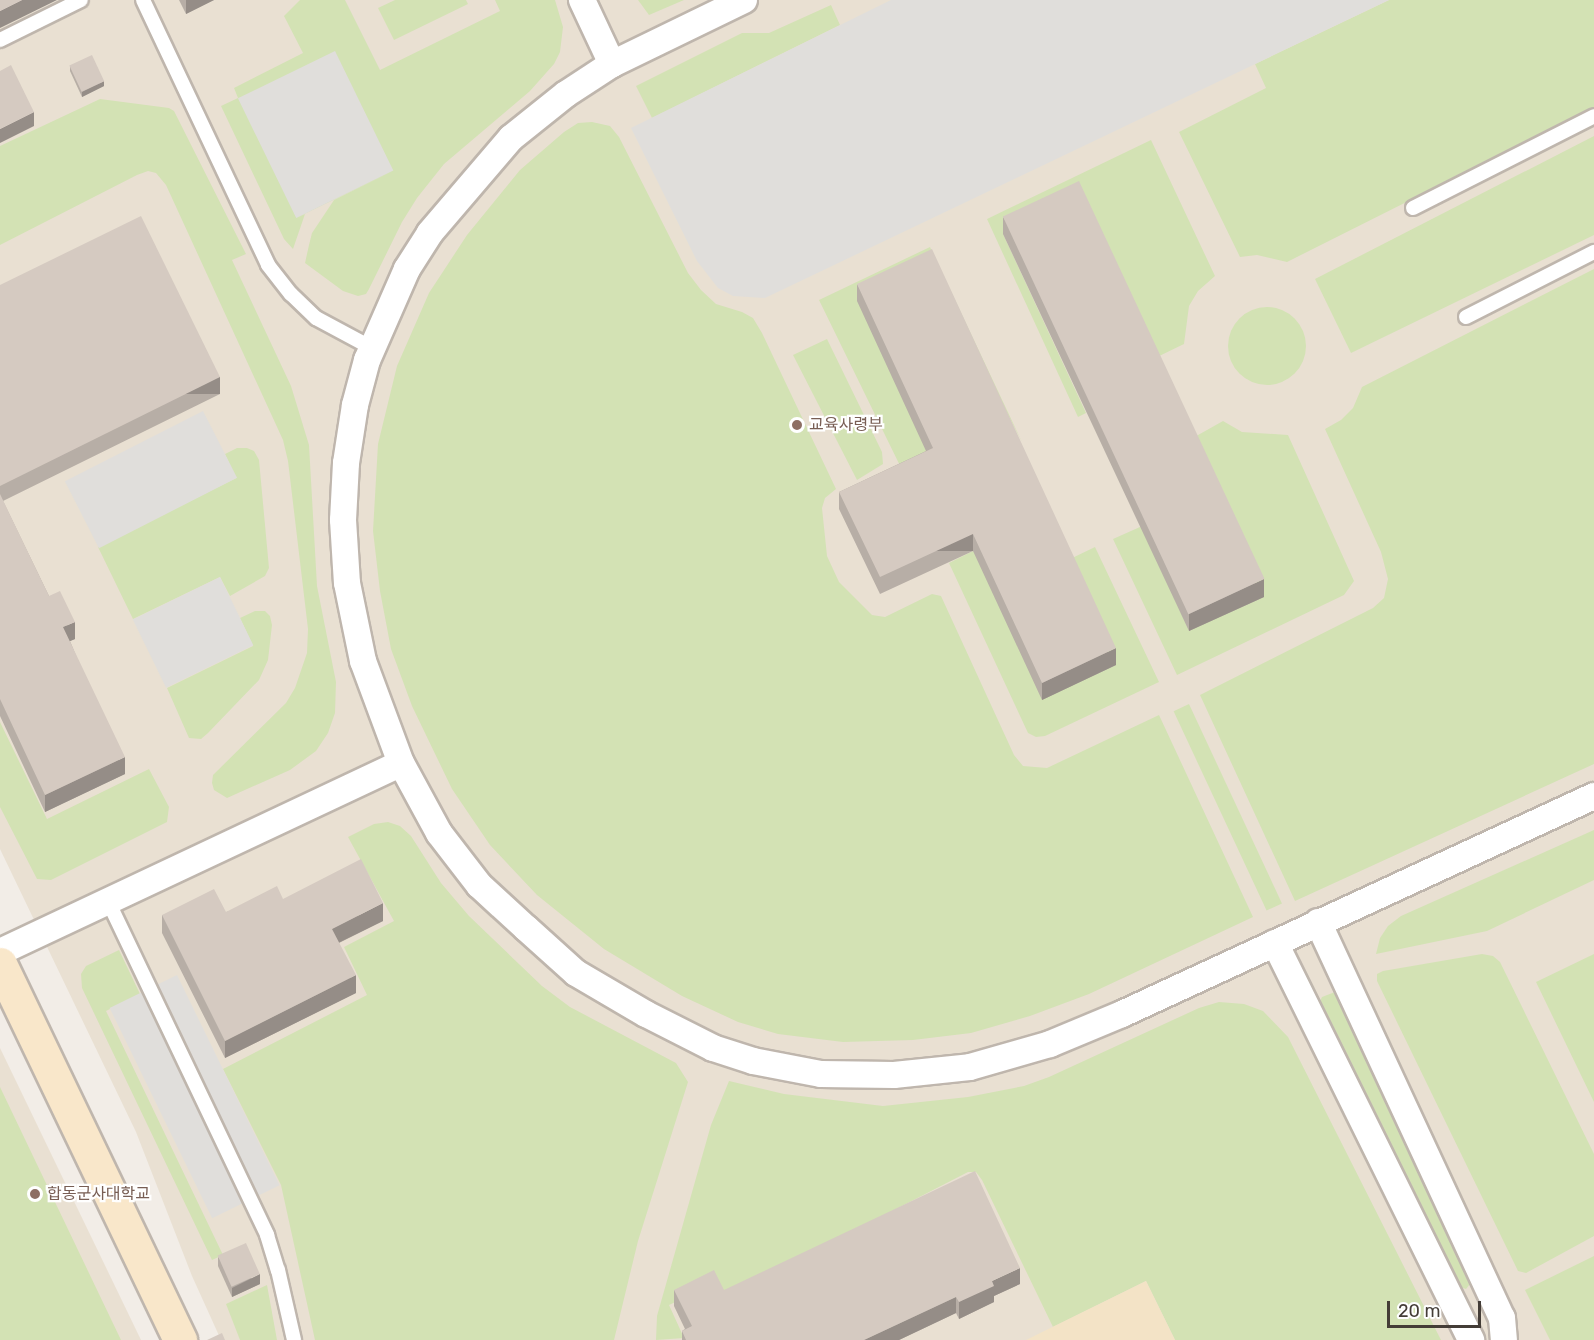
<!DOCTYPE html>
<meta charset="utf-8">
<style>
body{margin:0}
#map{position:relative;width:1594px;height:1340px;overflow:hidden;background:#f2ede7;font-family:Rubik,"Noto Sans KR",sans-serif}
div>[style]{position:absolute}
.education>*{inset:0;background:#e9e0d2}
.green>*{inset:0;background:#d3e2b4;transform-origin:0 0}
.round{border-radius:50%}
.sand>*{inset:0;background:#f3e3c6}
.parking>*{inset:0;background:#e0dedb;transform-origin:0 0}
.roads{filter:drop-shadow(2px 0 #bfb6ad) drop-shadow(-2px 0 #bfb6ad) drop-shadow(0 2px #bfb6ad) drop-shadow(0 -2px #bfb6ad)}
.lane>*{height:14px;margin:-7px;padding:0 7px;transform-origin:7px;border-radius:7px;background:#fff}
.street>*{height:26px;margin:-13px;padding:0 13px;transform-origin:13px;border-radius:13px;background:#fff}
.secondary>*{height:33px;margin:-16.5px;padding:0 16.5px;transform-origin:16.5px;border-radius:16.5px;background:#f9e7ca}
.wall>*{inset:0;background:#b7aea6}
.shaded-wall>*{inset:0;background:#958d87;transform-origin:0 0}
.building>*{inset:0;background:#d5cac1;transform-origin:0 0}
.dots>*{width:16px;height:16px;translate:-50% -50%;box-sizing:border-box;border:3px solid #fff;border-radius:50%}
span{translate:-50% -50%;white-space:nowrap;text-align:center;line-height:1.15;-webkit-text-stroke:4.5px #fff;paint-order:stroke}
.education-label{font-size:16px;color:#785e54}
.left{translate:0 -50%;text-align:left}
.scale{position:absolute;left:1387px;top:1301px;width:94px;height:27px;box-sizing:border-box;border:3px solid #443d37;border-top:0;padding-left:8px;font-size:18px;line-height:21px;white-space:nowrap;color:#443d37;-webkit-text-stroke:4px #fff;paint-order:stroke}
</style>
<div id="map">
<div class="education">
<div style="clip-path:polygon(0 0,1594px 0,1594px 1340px,221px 1340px,192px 1276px,136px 1132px,0 849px)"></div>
<div style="clip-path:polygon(0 1048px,141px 1340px,0 1340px)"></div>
</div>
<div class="green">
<div style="clip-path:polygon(300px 0,345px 0,380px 70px,500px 11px,495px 0,555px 0,563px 27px,560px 52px,554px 64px,530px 91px,444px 164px,417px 198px,402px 222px,369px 289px,366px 294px,358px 296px,343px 291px,305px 263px,309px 245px,312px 233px,334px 200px,393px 171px,296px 218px,305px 214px,293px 249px,284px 239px,221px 106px,238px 98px,234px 88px,303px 53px,284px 16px)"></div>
<div style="clip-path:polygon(395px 0,466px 0,468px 4px,394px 40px,378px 8px)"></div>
<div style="clip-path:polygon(638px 0,684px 0,649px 15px)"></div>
<div style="clip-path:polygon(1389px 0,1594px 0,1594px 108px,1287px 262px,1257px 255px,1240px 257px,1179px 132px,1266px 88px,1255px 64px)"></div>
<div style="clip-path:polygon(831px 5px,840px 25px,652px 118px,636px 86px,742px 33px,769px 33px)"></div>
<div style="clip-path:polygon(100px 99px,169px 108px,174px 111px,246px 254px,232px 260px,291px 386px,309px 445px,317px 586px,336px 682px,335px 713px,328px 733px,316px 751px,290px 770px,227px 798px,214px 790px,212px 783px,213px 775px,286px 703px,295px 688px,307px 653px,308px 629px,288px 461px,283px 440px,166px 185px,156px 173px,148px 171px,137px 175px,0 245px,0 146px)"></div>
<div style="clip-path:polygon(592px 122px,610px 126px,619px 137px,688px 273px,701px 290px,716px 304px,742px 312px,753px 318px,762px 333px,836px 489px,825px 498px,822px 508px,827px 556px,839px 582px,872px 615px,885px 617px,932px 594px,941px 596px,1014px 755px,1023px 766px,1047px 768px,1159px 715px,1253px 917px,1089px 994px,1030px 1016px,971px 1033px,913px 1040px,843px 1042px,778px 1034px,738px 1022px,682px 996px,604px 949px,537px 895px,490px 845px,452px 789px,412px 706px,391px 649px,380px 591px,373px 531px,378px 444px,397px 366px,429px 293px,467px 235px,520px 170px,564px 132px,578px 123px)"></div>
<div style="clip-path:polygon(1594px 136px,1594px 235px,1351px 353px,1315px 279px)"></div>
<div style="clip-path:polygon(1151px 140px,1215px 276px,1198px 291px,1189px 306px,1184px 344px,1153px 359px,1003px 234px,1086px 413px,1078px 417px,987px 219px)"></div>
<div style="clip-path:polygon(930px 247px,1022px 442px,932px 266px,933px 465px,906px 478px,819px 300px)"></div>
<div style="clip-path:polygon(1594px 269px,1594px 764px,1295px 901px,1200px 695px,1373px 608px,1384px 598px,1388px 579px,1381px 552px,1325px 429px,1341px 420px,1353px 408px,1362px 387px)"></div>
<div class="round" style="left:1228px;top:307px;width:78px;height:78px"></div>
<div style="clip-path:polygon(827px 339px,882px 452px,883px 464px,857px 480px,793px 355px)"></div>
<div style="clip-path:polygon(1223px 421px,1242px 432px,1288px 435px,1354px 581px,1344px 595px,1177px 675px,1113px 539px,1140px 527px,1191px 439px)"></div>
<div style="clip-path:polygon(237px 448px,247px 448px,254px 451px,259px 460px,269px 568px,265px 576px,230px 596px,220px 577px,133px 619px,98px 547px,236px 478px,225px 454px)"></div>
<div style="clip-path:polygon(1095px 547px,1159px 682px,1045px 736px,1036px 737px,1028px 733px,949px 563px,973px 551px,1068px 560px)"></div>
<div style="clip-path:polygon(255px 611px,265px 611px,270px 616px,272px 625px,268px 660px,259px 680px,208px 733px,201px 739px,189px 738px,167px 688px,253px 646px,240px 618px)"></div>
<div style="left:1189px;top:704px;width:220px;height:17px;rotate:65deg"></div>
<div style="clip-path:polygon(0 722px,47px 819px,149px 769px,169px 807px,167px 822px,51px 880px,37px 879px,0 807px)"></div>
<div style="clip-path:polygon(388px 822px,400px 826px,411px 836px,441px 883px,469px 916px,542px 986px,570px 1007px,676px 1063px,688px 1082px,638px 1241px,614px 1340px,315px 1340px,281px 1185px,223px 1069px,367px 995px,344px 947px,394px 921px,348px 837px,374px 824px)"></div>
<div style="clip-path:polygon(1594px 830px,1594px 880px,1487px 931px,1376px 954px,1380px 938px,1388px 926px,1401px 916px)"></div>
<div style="clip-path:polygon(119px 950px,140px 994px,106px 1011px,223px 1255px,212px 1260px,82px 988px,81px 974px,86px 966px)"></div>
<div style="clip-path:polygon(1482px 954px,1493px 956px,1500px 962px,1594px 1154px,1594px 1236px,1526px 1273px,1518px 1271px,1377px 981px,1377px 974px,1383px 971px)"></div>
<div style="clip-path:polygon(1594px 954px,1594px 1102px,1536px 982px)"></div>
<div style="clip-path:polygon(1335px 992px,1474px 1279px,1466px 1289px,1454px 1285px,1319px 1003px,1322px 997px)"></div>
<div style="clip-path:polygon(1219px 1002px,1244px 1004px,1263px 1011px,1288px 1037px,1441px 1340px,1175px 1340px,1146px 1281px,1053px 1327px,982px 1180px,976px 1172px,968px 1172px,725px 1297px,718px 1282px,669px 1305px,684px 1338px,656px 1340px,657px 1316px,711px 1125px,729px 1081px,784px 1094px,883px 1106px,968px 1097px,1024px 1086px,1049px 1077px,1199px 1008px)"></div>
<div style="clip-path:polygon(0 1087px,121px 1340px,0 1340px)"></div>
<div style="clip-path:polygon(1594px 1256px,1594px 1340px,1550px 1340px,1525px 1290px)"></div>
<div style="clip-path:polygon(267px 1285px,277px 1340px,240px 1340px,226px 1304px)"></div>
</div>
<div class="sand">
<div style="clip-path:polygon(1146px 1281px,1175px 1340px,1026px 1340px)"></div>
</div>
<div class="parking">
<div style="clip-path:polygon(891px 0,1389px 0,765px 298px,733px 296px,718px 288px,697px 261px,631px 128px)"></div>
<div style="left:335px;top:51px;width:133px;height:108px;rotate:64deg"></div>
<div style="left:203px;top:411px;width:75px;height:155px;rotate:63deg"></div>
<div style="left:220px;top:577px;width:76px;height:97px;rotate:64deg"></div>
<div style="left:177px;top:975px;width:234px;height:75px;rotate:64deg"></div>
</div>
<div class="roads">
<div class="lane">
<div style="left:143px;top:0;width:293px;rotate:64.7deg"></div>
<div style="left:268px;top:265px;width:37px;rotate:52deg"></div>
<div style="left:291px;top:294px;width:35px;rotate:44deg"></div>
<div style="left:316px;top:318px;width:64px;rotate:28.2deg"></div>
<div style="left:0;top:40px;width:90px;rotate:-26.3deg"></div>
<div style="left:1413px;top:208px;width:203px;rotate:-26.9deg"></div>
<div style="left:1466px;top:317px;width:144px;rotate:-26.9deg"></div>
<div style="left:108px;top:901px;width:370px;rotate:64.5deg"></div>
<div style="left:267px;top:1235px;width:37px;rotate:73deg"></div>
<div style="left:278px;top:1270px;width:72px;rotate:77.1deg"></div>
</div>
<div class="street">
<div style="left:582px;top:0;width:71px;rotate:64.9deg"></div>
<div style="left:744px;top:0;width:147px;rotate:154.1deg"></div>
<div style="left:612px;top:64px;width:55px;rotate:146.9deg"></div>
<div style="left:566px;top:94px;width:70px;rotate:141.3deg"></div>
<div style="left:511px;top:138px;width:125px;rotate:130.5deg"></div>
<div style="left:430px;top:233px;width:43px;rotate:122.6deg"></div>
<div style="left:407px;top:269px;width:99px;rotate:113.7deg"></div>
<div style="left:367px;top:360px;width:47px;rotate:104.9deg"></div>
<div style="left:355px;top:405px;width:59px;rotate:98.8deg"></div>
<div style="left:346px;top:463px;width:57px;rotate:93deg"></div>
<div style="left:343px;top:520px;width:63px;rotate:86.4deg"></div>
<div style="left:347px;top:583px;width:80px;rotate:78.4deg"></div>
<div style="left:363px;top:661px;width:109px;rotate:69.6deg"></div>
<div style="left:401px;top:763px;width:80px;rotate:61.5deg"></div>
<div style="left:439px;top:833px;width:66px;rotate:52.4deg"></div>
<div style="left:479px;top:885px;width:64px;rotate:42.5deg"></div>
<div style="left:526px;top:928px;width:67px;rotate:42deg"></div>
<div style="left:576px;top:973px;width:81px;rotate:30.4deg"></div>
<div style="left:646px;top:1014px;width:75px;rotate:26.9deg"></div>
<div style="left:713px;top:1048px;width:42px;rotate:18deg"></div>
<div style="left:753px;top:1061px;width:69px;rotate:10.8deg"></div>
<div style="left:821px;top:1074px;width:73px;rotate:0.8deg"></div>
<div style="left:894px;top:1075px;width:76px;rotate:-6deg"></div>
<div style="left:970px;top:1067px;width:83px;rotate:-16deg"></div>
<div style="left:1050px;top:1044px;width:78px;rotate:-22.6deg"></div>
<div style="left:1122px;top:1014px;width:520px;rotate:-24.79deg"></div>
<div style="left:1318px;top:922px;width:437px;rotate:65.1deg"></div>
<div style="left:1502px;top:1318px;width:22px;rotate:85deg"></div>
<div style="left:1275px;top:943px;width:443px;rotate:63.7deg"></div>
<div style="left:0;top:952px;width:443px;rotate:-25.2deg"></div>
</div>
<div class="secondary">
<div style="left:0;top:964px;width:417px;rotate:64.4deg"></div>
</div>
</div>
<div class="wall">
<div style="clip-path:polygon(179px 0,214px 0,186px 14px)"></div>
<div style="clip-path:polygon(70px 66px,104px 86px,82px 97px,70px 71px)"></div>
<div style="clip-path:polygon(1003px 217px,1264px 597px,1189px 631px,1003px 234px)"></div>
<div style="clip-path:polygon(857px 284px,1116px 665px,1042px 700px,973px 551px,880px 594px,839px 509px,839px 492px,926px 451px,857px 301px)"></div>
<div style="clip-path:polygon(0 285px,220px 394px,3px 501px,49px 596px,75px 639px,70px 641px,125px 774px,45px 812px,0 716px)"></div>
<div style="clip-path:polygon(283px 899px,383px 921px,339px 943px,356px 993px,225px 1058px,162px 933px,162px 915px,226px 912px)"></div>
<div style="clip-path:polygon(218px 1257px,260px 1284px,232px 1297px,218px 1266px)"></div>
<div style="clip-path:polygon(1020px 1284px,994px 1296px,994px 1302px,959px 1319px,956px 1313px,899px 1340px,682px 1340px,682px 1331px,685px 1329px,674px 1306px,674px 1290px,724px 1290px)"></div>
</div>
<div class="shaded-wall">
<div style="clip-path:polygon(22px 0,57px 0,0 28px,0 11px)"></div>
<div style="clip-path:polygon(186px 0,214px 0,186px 14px)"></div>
<div style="clip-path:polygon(104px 81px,104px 86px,82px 97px,82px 92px)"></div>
<div style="clip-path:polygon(34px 112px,34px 126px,0 143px,0 129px)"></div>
<div style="left:220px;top:377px;width:17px;height:246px;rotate:90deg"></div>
<div style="left:973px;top:534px;width:17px;height:102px;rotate:90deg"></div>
<div style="clip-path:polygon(1264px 579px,1264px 597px,1189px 631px,1189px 614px)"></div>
<div style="clip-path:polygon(75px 622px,75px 639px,63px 644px,63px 627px)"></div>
<div style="clip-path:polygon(1116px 648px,1116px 665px,1042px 700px,1042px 683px)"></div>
<div style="clip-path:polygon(125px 757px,125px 774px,45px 812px,45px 795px)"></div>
<div style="clip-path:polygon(383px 903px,383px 921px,332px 946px,332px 929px)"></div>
<div style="clip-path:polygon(356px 975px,356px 993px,225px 1058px,225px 1041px)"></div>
<div style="clip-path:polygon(1020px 1268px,1020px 1284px,994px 1296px,994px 1302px,959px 1319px,959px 1302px,992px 1281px)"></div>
<div style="clip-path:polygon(260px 1274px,260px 1284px,232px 1297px,232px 1288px)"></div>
<div style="clip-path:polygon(956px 1297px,956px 1313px,899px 1340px,864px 1340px)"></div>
</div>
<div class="building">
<div style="clip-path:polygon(0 0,22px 0,0 11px)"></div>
<div style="left:92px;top:55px;width:29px;height:25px;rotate:65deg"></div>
<div style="clip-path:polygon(11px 65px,34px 112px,0 129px,0 71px)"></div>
<div style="left:1079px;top:181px;width:439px;height:84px;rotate:65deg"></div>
<div style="clip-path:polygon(141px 216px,220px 377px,0 486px,0 285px)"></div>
<div style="clip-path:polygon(932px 249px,1116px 648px,1042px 683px,973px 534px,880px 577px,839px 492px,933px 448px,857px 284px)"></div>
<div style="clip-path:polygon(0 494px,49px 596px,60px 591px,75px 622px,63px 627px,125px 757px,45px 795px,0 699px)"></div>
<div style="clip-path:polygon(361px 859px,383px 903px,332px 929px,356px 975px,225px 1041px,162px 915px,214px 889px,226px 912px,277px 886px,283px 899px)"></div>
<div style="clip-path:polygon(975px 1171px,1020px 1268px,992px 1281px,994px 1286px,959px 1302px,956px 1297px,864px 1340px,686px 1340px,682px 1331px,692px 1326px,674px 1290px,714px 1270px,724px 1290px)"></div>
<div style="left:246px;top:1243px;width:34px;height:31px;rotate:66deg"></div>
<div style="clip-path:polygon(222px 1333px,225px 1340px,207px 1340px)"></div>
</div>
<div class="dots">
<div style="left:797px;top:425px;background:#8d6e63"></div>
<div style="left:35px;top:1194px;background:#8d6e63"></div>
</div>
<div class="education-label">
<span class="left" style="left:809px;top:425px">교육사령부</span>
<span class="left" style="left:47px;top:1194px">합동군사대학교</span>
</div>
<div class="scale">20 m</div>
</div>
